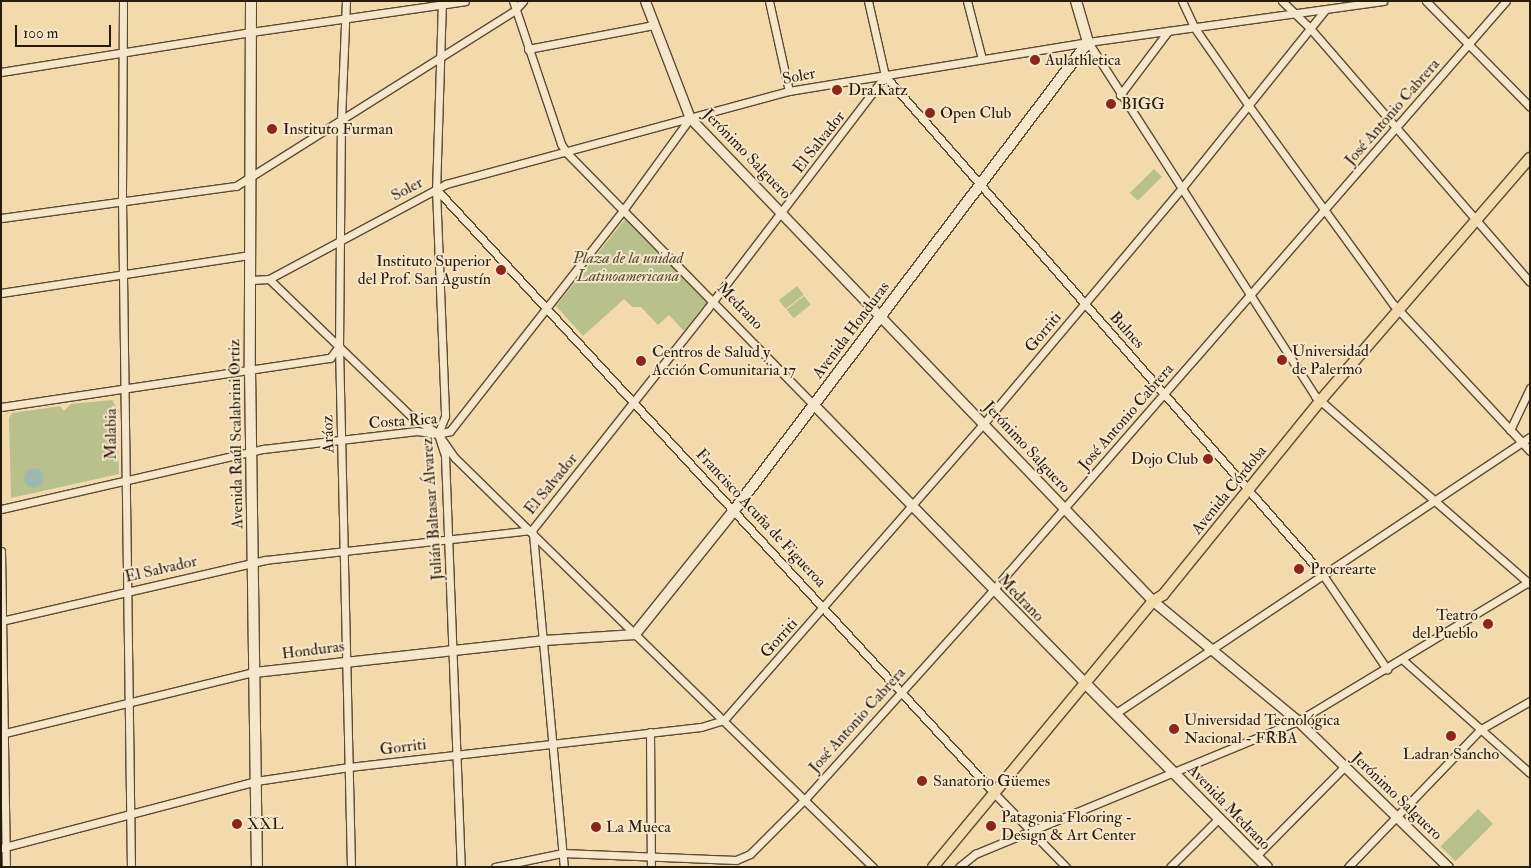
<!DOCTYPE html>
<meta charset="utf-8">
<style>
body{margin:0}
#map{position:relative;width:1531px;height:868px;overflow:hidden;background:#f3daad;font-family:"IM FELL Double Pica",serif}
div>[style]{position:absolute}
.green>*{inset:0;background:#b8c08c;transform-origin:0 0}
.water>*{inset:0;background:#9eb9b2}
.round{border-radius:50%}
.roads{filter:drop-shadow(1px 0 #5c4b33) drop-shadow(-1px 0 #5c4b33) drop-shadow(0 1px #5c4b33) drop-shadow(0 -1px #5c4b33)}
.minor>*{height:7px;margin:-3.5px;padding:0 3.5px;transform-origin:3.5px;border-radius:3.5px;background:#f7e7ca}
.tertiary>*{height:9px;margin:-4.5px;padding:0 4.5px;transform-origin:4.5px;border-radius:4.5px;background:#f7e7ca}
.secondary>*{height:10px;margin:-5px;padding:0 5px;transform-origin:5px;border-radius:5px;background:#f7e7ca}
.primary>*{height:10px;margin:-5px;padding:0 5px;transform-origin:5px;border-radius:5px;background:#f3daad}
.dots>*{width:14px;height:14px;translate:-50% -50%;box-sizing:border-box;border:2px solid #f7e7ca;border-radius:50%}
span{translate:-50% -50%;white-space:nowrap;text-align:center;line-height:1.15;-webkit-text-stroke:4px #f7e7ca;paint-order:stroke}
.poi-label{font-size:16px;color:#291b0a}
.left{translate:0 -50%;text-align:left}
.right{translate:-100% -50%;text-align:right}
.street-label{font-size:16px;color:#291b0a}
.park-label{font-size:16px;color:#544d31;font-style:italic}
.frame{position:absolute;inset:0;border:2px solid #291b0a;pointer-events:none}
.scale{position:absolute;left:15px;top:25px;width:96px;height:22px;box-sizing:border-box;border:2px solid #291b0a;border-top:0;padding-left:6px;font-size:15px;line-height:18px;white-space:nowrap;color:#291b0a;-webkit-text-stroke:4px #f7e7ca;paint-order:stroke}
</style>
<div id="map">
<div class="green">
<div style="left:1154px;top:169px;width:11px;height:34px;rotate:45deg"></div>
<div style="clip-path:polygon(626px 218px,707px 302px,684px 331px,669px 315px,658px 325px,641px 307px,632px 307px,624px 299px,583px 336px,556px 306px)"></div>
<div style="left:797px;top:286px;width:11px;height:23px;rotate:52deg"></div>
<div style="left:804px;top:296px;width:11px;height:22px;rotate:52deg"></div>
<div style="clip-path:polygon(112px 400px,119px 411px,116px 417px,109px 419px,109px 424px,117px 427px,117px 433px,109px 438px,109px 443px,118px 448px,119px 474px,11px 498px,9px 418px,12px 413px,60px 406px,64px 411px,71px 404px)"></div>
<div style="left:1478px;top:809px;width:21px;height:53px;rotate:45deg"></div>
</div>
<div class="water">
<div class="round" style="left:24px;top:468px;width:20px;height:20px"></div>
</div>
<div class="roads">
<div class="minor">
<div style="left:123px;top:1px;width:199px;rotate:90.3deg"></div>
<div style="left:122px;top:200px;width:667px;rotate:89.23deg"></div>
<div style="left:346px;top:1px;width:118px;rotate:92.4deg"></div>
<div style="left:341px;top:119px;width:227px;rotate:90.5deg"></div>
<div style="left:339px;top:346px;width:521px;rotate:88.68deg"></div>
<div style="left:442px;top:1px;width:188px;rotate:91.8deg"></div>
<div style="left:436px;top:189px;width:227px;rotate:87.7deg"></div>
<div style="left:445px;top:416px;width:19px;rotate:111deg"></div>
<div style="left:438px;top:434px;width:23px;rotate:72deg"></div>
<div style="left:445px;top:456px;width:411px;rotate:87.8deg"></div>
<div style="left:513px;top:1px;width:151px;rotate:71.4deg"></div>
<div style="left:561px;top:144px;width:11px;rotate:56deg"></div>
<div style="left:567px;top:153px;width:353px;rotate:45.6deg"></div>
<div style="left:769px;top:1px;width:92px;rotate:77.5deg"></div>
<div style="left:868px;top:1px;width:77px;rotate:77.2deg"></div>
<div style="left:885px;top:76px;width:664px;rotate:48.72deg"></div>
<div style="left:1323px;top:575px;width:114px;rotate:55.8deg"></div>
<div style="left:967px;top:1px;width:60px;rotate:75.5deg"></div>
<div style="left:1182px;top:1px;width:29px;rotate:65deg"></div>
<div style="left:1194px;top:27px;width:96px;rotate:55.2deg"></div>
<div style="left:1249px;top:106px;width:245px;rotate:54deg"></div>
<div style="left:1393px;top:304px;width:201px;rotate:47deg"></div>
<div style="left:1282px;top:1px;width:37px;rotate:44deg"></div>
<div style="left:1309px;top:27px;width:337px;rotate:49.1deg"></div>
<div style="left:1426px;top:1px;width:148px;rotate:45.5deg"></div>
<div style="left:1088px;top:42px;width:421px;rotate:57.3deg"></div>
<div style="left:1315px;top:396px;width:286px;rotate:41.2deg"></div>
<div style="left:528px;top:49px;width:128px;rotate:-10.8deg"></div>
<div style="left:1px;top:72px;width:253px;rotate:-9.1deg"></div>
<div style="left:251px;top:32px;width:216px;rotate:-8.2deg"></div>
<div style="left:1120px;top:95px;width:80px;rotate:-53.1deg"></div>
<div style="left:436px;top:189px;width:824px;rotate:47.26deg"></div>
<div style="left:995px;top:794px;width:102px;rotate:45.8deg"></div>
<div style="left:1px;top:218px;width:237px;rotate:-7.8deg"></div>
<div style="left:236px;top:186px;width:330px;rotate:-32.2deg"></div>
<div style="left:515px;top:10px;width:12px;rotate:-48deg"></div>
<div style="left:269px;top:279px;width:196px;rotate:44deg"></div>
<div style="left:410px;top:415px;width:34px;rotate:34deg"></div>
<div style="left:438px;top:434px;width:29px;rotate:55deg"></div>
<div style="left:455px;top:458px;width:585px;rotate:44.38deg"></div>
<div style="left:251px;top:280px;width:18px;rotate:-3deg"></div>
<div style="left:269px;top:279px;width:201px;rotate:-28.2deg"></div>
<div style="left:446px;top:184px;width:355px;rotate:-15.2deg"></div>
<div style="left:789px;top:91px;width:303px;rotate:-9.3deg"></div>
<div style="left:1088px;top:42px;width:298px;rotate:-7.9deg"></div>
<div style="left:1px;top:293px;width:252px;rotate:-8.7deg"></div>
<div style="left:1px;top:407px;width:333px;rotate:-8.5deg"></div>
<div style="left:330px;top:358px;width:15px;rotate:-53deg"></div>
<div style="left:1510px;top:430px;width:47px;rotate:-64.5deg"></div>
<div style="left:1px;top:509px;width:269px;rotate:-12.9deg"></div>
<div style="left:263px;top:449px;width:155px;rotate:-6.7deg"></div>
<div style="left:417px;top:431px;width:21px;rotate:8deg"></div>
<div style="left:438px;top:434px;width:12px;rotate:-14deg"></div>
<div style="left:450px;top:431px;width:282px;rotate:-51.9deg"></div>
<div style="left:624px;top:209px;width:112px;rotate:-54deg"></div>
<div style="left:533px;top:534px;width:334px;rotate:84.7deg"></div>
<div style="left:1px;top:551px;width:316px;rotate:89.1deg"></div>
<div style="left:1px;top:621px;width:271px;rotate:-13deg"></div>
<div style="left:265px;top:560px;width:269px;rotate:-6.4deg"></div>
<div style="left:532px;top:530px;width:282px;rotate:-51.6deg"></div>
<div style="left:707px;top:309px;width:293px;rotate:-52.6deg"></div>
<div style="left:1403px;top:660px;width:170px;rotate:41.7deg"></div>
<div style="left:1116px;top:713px;width:498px;rotate:-33.7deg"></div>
<div style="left:650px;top:732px;width:135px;rotate:89.6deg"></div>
<div style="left:1px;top:734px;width:260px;rotate:-13.8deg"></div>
<div style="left:1px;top:848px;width:264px;rotate:-14.7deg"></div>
<div style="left:256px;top:781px;width:94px;rotate:-8.6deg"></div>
<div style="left:349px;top:767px;width:354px;rotate:-6.5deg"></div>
<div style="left:701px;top:727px;width:24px;rotate:-17deg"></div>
<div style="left:724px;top:720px;width:395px;rotate:-48.8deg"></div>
<div style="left:984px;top:423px;width:306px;rotate:-49.9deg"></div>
<div style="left:1181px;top:189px;width:230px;rotate:-51.2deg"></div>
<div style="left:1256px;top:856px;width:127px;rotate:-45.3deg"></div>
<div style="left:495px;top:867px;width:68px;rotate:-11.8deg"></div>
<div style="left:562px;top:853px;width:174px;rotate:2.3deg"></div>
<div style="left:736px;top:860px;width:15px;rotate:-23deg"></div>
<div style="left:750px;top:854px;width:79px;rotate:-45deg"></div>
<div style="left:806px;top:798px;width:280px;rotate:-48deg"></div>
<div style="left:993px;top:590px;width:781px;rotate:-48.95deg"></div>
<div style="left:959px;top:867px;width:21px;rotate:-39deg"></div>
<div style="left:975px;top:854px;width:349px;rotate:-22.4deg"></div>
<div style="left:1298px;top:721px;width:271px;rotate:-31.1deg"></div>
<div style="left:1170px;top:867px;width:68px;rotate:-45deg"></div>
<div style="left:1348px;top:867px;width:192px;rotate:-46.1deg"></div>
<div style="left:1481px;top:729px;width:56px;rotate:-29.7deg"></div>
</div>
<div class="tertiary">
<div style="left:645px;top:1px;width:125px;rotate:69deg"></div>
<div style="left:690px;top:118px;width:669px;rotate:46.21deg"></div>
<div style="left:1153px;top:601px;width:188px;rotate:39.6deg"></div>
<div style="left:1298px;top:721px;width:209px;rotate:44.2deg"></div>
<div style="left:814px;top:405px;width:390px;rotate:45.7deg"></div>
<div style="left:254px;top:672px;width:292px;rotate:-6.3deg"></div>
<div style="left:544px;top:640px;width:91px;rotate:-3.8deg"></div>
</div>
<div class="secondary">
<div style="left:251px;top:1px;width:368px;rotate:90.2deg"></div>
<div style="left:250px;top:369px;width:498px;rotate:89.2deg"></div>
<div style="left:635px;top:634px;width:160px;rotate:-51.3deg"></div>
<div style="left:735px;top:509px;width:585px;rotate:-52.91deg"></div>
<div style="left:1088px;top:42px;width:43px;rotate:-106.3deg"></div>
<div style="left:1086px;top:684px;width:257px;rotate:45.3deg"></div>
</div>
<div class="primary">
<div style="left:933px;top:867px;width:345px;rotate:-50.4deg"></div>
<div style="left:1153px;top:601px;width:12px;rotate:-31deg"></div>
<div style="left:1163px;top:595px;width:250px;rotate:-51deg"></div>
<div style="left:1320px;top:401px;width:321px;rotate:-49.2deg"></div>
</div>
</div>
<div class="dots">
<div style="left:1035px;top:60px;background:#8f2418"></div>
<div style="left:837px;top:90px;background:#8f2418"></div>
<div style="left:1111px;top:104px;background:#8f2418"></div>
<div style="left:930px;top:113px;background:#8f2418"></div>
<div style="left:272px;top:129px;background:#8f2418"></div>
<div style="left:501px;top:270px;background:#8f2418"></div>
<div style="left:1282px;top:360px;background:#8f2418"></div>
<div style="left:641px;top:361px;background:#8f2418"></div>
<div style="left:1208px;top:459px;background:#8f2418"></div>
<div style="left:1299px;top:569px;background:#8f2418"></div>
<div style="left:1488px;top:624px;background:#8f2418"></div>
<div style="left:1174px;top:729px;background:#8f2418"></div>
<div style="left:1451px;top:736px;background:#8f2418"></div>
<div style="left:922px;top:781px;background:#8f2418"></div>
<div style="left:237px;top:824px;background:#8f2418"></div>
<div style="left:991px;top:826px;background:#8f2418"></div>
<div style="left:596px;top:827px;background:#8f2418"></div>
</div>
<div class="poi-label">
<span class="left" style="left:1045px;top:60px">Aulathletica</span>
<span class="left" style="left:848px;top:90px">Dra.Katz</span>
<span class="left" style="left:1121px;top:104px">BIGG</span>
<span class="left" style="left:940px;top:113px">Open Club</span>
<span class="left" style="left:283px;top:129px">Instituto Furman</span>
<span class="right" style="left:491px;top:270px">Instituto Superior<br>del Prof. San Agustín</span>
<span class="left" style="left:1292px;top:360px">Universidad<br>de Palermo</span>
<span class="left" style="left:652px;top:361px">Centros de Salud y<br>Acción Comunitaria 17</span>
<span class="right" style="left:1198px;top:459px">Dojo Club</span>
<span class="left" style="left:1310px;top:569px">Procrearte</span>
<span class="right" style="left:1478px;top:624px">Teatro<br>del Pueblo</span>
<span class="left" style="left:1184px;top:729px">Universidad Tecnológica<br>Nacional - FRBA</span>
<span style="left:1451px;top:754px">Ladran Sancho</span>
<span class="left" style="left:933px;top:781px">Sanatorio Güemes</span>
<span class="left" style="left:1001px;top:826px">Patagonia Flooring -<br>Design &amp; Art Center</span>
<span class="left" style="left:247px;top:824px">XXL</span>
<span class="left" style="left:606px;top:827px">La Mueca</span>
</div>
<div class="street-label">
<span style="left:799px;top:76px;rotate:-11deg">Soler</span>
<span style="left:1392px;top:112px;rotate:-49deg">José Antonio Cabrera</span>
<span style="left:819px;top:142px;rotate:-52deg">El Salvador</span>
<span style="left:747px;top:154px;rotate:46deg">Jerónimo Salguero</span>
<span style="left:407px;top:189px;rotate:-28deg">Soler</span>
<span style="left:740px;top:306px;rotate:46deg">Medrano</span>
<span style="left:851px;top:330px;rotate:-53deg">Avenida Honduras</span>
<span style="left:1127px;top:330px;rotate:48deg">Bulnes</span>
<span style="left:1043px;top:332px;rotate:-50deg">Gorriti</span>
<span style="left:1126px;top:417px;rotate:-49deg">José Antonio Cabrera</span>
<span style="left:403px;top:421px;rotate:-4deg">Costa Rica</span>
<span style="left:111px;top:434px;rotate:-90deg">Malabia</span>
<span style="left:236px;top:434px;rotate:-91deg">Avenida Raúl Scalabrini Ortiz</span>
<span style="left:328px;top:434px;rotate:-92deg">Aráoz</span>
<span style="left:1027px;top:447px;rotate:47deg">Jerónimo Salguero</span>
<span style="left:551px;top:484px;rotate:-51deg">El Salvador</span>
<span style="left:1229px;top:490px;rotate:-51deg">Avenida Córdoba</span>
<span style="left:432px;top:509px;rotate:-94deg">Julián Baltasar Álvarez</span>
<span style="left:761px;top:518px;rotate:47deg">Francisco Acuña de Figueroa</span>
<span style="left:161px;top:569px;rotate:-13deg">El Salvador</span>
<span style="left:1021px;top:598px;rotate:46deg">Medrano</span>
<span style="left:779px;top:638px;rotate:-48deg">Gorriti</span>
<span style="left:313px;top:650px;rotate:-7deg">Honduras</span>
<span style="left:857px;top:720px;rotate:-48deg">José Antonio Cabrera</span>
<span style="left:403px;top:747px;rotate:-7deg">Gorriti</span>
<span style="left:1397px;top:796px;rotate:44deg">Jerónimo Salguero</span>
<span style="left:1229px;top:807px;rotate:46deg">Avenida Medrano</span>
</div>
<div class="park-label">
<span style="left:628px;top:267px">Plaza de la unidad<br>Latinoamericana</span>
</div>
<div class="frame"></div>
<div class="scale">100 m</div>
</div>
